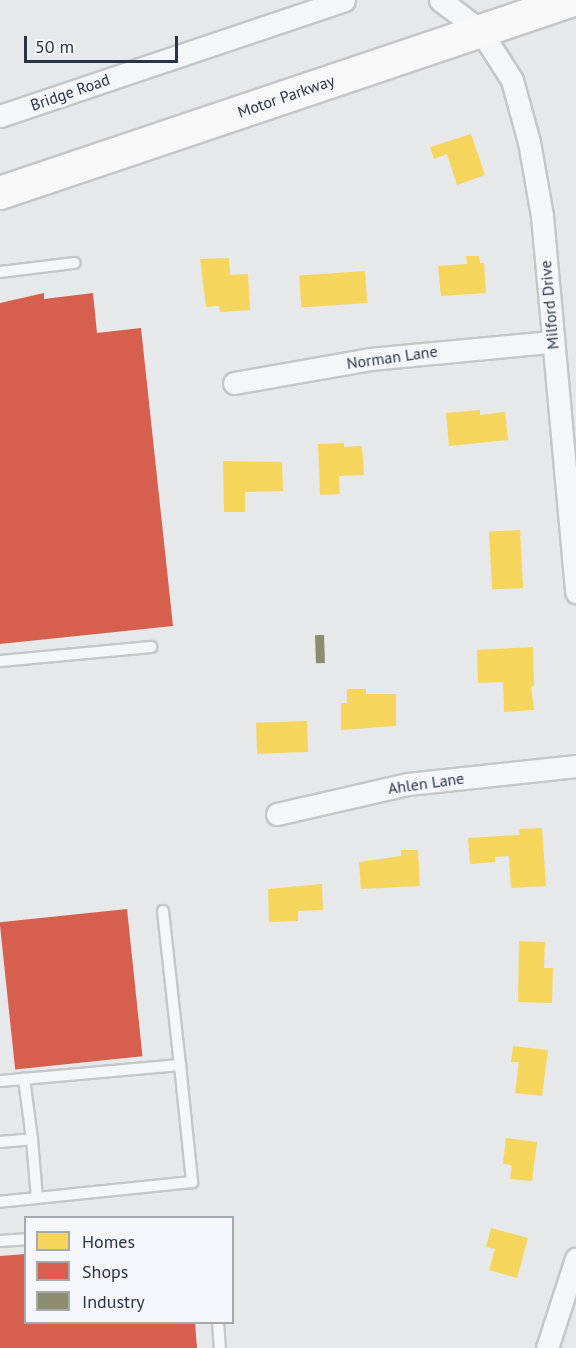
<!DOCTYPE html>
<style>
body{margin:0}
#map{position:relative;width:576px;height:1348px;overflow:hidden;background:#e6e8ea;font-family:"PT Sans",sans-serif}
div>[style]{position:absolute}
.homes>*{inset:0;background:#f6d55c;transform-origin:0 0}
.shops>*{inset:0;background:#d6604d;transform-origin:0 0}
.industry>*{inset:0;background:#8c8c6e;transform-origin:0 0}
.roads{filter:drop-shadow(2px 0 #c4c6c8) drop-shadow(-2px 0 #c4c6c8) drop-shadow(0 2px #c4c6c8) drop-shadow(0 -2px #c4c6c8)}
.lane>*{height:10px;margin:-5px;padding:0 5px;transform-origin:5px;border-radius:5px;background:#f5f6f7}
.street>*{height:21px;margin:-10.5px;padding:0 10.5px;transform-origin:10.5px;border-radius:10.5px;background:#f5f6f7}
.secondary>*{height:32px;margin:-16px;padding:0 16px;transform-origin:16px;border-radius:16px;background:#f8f8f8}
span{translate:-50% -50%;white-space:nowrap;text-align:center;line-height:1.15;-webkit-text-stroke:6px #f4f6f9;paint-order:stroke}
.street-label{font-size:16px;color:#2b3445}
.legend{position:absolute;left:24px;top:1216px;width:210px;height:108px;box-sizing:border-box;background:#f4f6f9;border:2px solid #a4a8b1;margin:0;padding:8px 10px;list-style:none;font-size:18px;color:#2b3445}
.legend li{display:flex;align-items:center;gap:12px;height:30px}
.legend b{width:30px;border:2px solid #a4a8b1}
.scale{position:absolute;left:24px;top:36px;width:154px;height:27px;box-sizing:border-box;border:3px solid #2b3445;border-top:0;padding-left:8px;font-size:18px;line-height:21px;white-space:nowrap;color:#2b3445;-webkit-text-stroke:4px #f4f6f9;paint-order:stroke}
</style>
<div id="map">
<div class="homes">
<div style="clip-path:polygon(471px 134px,485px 175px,457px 185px,447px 154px,434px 159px,430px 147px)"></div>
<div style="clip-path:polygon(466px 256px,479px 256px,480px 263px,484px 263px,486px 293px,441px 296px,438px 266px,467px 264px)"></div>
<div style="clip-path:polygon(229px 258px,230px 275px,248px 274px,250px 310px,220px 312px,219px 306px,206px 307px,200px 259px)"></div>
<div style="left:365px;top:271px;width:32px;height:66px;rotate:86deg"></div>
<div style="clip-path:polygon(480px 410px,480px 415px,505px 412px,508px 440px,449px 446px,446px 413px)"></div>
<div style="clip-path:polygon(344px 443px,344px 447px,362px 446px,364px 475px,339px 476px,340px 494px,320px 495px,318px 444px)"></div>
<div style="clip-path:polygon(223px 461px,282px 462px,283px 491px,245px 492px,245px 512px,224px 512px)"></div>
<div style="left:520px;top:530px;width:58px;height:31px;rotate:87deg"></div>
<div style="clip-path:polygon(533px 647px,534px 686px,531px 686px,534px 710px,504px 712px,503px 682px,478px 683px,477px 650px)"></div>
<div style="clip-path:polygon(347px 689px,366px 689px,366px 694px,396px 694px,396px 726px,341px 730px,341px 703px,347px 703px)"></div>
<div style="left:307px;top:721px;width:31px;height:51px;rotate:88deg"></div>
<div style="clip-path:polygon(542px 828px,546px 886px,511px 888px,509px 856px,495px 857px,495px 862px,470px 864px,468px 838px,520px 835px,519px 829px)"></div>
<div style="clip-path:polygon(401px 850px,418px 850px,420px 886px,361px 889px,359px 862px,401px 856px)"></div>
<div style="clip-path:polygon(322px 884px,323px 910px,298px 911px,298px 921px,269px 922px,268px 889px)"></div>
<div style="clip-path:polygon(519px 941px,545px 942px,544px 968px,553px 968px,552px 1003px,518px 1002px)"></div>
<div style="clip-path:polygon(513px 1046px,548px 1050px,542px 1096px,515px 1093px,519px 1062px,511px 1062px)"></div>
<div style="clip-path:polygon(506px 1138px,537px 1142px,532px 1181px,510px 1179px,512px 1165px,503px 1164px)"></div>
<div style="clip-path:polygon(491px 1228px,528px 1238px,517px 1278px,489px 1270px,495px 1249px,486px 1247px)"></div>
</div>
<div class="shops">
<div style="clip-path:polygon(44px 293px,44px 299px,93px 293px,97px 333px,141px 328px,173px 626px,0 644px,0 303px)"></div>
<div style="left:127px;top:909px;width:148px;height:128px;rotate:84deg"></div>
<div style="clip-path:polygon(26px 1254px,26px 1322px,195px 1322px,197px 1348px,0 1348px,0 1256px)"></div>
</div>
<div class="industry">
<div style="left:324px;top:635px;width:28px;height:9px;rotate:88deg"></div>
</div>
<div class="roads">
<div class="lane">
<div style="left:0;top:272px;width:75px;rotate:-6.9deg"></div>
<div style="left:0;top:661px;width:152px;rotate:-5.3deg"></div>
<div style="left:163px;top:911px;width:155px;rotate:83.7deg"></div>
<div style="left:0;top:1081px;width:181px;rotate:-5.1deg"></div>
<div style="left:180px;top:1065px;width:118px;rotate:84.1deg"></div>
<div style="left:192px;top:1182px;width:193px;rotate:174.1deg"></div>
<div style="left:32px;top:1139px;width:59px;rotate:85.2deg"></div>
<div style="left:0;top:1142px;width:32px;rotate:-5deg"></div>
<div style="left:32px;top:1139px;width:61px;rotate:-97.6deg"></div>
<div style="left:0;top:1241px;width:26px;rotate:-4deg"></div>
<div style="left:218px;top:1322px;width:26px;rotate:86deg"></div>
</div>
<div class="street">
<div style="left:440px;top:0;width:50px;rotate:36.9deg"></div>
<div style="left:480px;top:30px;width:59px;rotate:57.4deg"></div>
<div style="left:512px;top:80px;width:64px;rotate:74.7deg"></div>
<div style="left:529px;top:142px;width:75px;rotate:80deg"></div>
<div style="left:542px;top:216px;width:378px;rotate:84.8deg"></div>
<div style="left:0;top:116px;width:363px;rotate:-18.6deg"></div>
<div style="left:234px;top:383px;width:138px;rotate:-10deg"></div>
<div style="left:370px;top:359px;width:182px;rotate:-5.4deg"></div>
<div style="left:277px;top:814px;width:134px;rotate:-12.9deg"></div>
<div style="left:408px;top:784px;width:169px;rotate:-6.1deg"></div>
<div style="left:547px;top:1348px;width:94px;rotate:-72deg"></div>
</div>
<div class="secondary">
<div style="left:0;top:193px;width:605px;rotate:-18.61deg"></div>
</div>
</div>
<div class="street-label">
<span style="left:70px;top:92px;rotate:-19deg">Bridge Road</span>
<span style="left:286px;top:96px;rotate:-19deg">Motor Parkway</span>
<span style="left:549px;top:305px;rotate:-95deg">Milford Drive</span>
<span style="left:392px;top:357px;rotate:-8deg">Norman Lane</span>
<span style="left:426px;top:783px;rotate:-8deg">Ahlen Lane</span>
</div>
<ul class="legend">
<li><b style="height:16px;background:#f6d55c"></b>Homes</li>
<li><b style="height:16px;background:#d6604d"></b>Shops</li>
<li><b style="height:16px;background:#8c8c6e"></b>Industry</li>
</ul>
<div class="scale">50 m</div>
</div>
